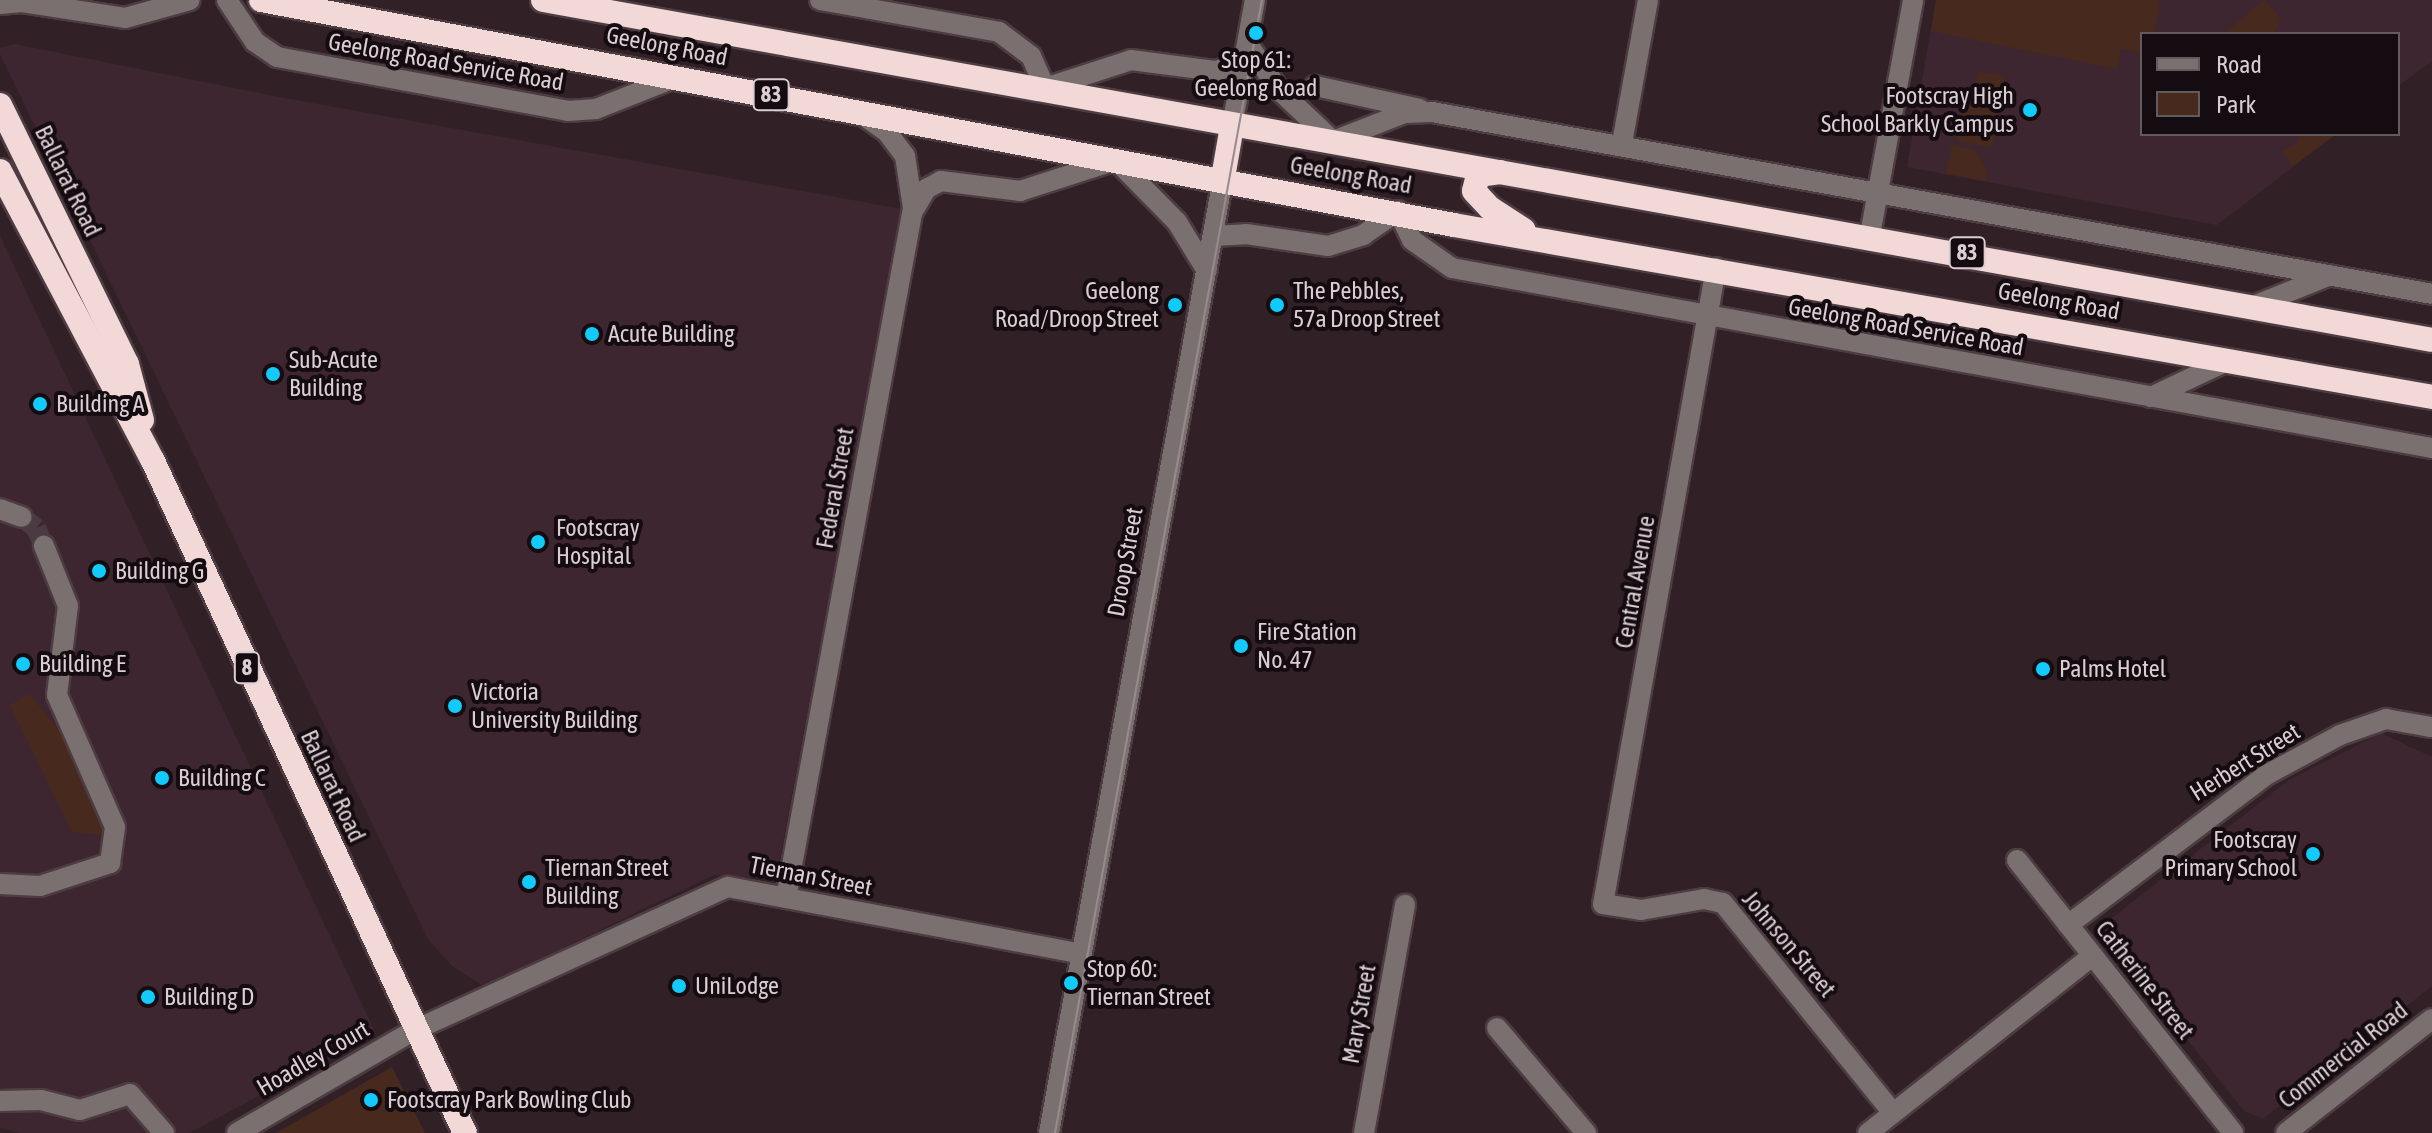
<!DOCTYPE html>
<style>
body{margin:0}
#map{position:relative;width:2432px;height:1133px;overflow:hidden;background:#322027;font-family:"Asap Condensed",sans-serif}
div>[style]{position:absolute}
.built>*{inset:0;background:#3e2631}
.green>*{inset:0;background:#472a1d}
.minor-tunnel>*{height:20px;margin-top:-10px;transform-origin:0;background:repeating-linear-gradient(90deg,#4b3a41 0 20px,transparent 0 30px)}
.roads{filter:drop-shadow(2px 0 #4d3c42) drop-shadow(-2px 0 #4d3c42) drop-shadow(0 2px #4d3c42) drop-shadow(0 -2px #4d3c42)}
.minor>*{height:20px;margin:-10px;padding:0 10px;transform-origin:10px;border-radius:10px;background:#7b7070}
.highway>*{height:24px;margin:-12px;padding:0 12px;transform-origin:12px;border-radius:12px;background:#f3d8d8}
.tram>*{height:2px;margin:-1px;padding:0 1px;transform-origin:1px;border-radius:1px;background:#988a8f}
.dots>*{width:22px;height:22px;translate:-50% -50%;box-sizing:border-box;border:4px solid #140c10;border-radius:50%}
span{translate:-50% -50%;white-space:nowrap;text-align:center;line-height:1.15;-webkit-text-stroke:8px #140c10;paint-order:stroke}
.shield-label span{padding:2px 6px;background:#140c10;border:2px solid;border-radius:6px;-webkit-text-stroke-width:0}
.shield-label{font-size:22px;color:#daced2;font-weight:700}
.street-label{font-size:24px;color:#daced2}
.poi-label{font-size:24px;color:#daced2}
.right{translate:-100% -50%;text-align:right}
.left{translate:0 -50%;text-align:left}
.legend{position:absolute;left:2140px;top:32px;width:260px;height:104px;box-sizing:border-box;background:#140c10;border:2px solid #635a5e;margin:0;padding:10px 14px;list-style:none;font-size:24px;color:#daced2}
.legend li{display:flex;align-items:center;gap:16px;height:40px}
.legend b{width:40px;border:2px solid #635a5e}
</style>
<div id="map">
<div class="built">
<div style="clip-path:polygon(1936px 0,2432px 0,2432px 61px,2398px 86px,2398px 34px,2142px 34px,2142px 134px,2336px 134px,2217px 225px,1907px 167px)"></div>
<div style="clip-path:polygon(15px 44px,284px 98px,902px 209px,776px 879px,714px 875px,484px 986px,452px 966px,428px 939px,0 54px,0 48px)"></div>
<div style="clip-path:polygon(0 236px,376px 1034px,189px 1133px,21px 1133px,0 1128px)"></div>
<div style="clip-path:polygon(2381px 733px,2432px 757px,2432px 986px,2263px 1119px,2244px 1111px,2099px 928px,2289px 780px)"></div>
</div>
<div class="green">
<div style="clip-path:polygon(1936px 0,2160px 0,2154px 34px,2142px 34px,2142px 53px,2121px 49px,2117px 69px,1931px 31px)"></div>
<div style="clip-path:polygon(2264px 0,2281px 18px,2274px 34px,2224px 34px)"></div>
<div style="clip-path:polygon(1979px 72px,2004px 76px,1992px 147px,1957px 141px,1965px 101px,1981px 104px,1984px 85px,1976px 83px)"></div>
<div style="clip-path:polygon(2301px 134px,2336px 134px,2293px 166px,2282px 151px,2297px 144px)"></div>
<div style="clip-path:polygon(1952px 145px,1975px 150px,1988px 172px,1986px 181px,1946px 174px)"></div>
<div style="clip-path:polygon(30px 694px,61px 733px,111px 836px,72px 832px,10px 705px)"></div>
<div style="clip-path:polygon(392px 1067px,425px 1133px,276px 1133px)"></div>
</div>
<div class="minor-tunnel">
<div style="left:22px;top:517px;width:18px;rotate:38deg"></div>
<div style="left:36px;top:528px;width:20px;rotate:66deg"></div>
</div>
<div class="roads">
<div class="minor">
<div style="left:227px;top:0;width:50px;rotate:56.3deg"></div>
<div style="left:255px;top:42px;width:27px;rotate:34deg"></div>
<div style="left:277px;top:57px;width:296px;rotate:10.5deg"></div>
<div style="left:568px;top:111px;width:28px;rotate:-4deg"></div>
<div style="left:596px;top:109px;width:87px;rotate:-21.6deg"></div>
<div style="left:820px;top:0;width:182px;rotate:10.1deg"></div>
<div style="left:999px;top:32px;width:40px;rotate:37deg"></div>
<div style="left:1031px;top:56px;width:35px;rotate:66deg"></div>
<div style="left:1045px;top:88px;width:90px;rotate:-18deg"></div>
<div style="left:1131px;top:60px;width:86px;rotate:7.4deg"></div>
<div style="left:1216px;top:71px;width:29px;rotate:-18deg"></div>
<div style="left:0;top:4px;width:22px;rotate:-5deg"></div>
<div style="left:22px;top:2px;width:104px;rotate:8.8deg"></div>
<div style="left:125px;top:18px;width:67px;rotate:-15.5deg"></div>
<div style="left:1248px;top:44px;width:54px;rotate:56.3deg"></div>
<div style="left:1278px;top:89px;width:76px;rotate:43.4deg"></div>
<div style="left:1333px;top:141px;width:77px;rotate:-21.3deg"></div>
<div style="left:1405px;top:113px;width:27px;rotate:-2deg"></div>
<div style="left:1432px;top:112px;width:1016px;rotate:10.31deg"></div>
<div style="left:1315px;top:86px;width:107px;rotate:12.4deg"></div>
<div style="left:1232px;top:126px;width:128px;rotate:-79.7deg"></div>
<div style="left:1622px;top:143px;width:145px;rotate:-79.7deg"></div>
<div style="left:913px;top:211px;width:26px;rotate:-59deg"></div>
<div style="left:926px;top:189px;width:17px;rotate:-28deg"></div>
<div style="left:941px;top:181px;width:80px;rotate:7.2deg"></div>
<div style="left:1020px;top:191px;width:101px;rotate:-17.9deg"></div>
<div style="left:1116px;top:160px;width:87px;rotate:45.5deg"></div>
<div style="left:1177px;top:222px;width:57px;rotate:58.5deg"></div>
<div style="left:1870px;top:235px;width:239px;rotate:-79.6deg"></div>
<div style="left:1213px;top:236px;width:33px;rotate:-3deg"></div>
<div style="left:1246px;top:234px;width:83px;rotate:8.3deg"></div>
<div style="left:1328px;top:246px;width:37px;rotate:-17deg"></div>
<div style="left:1363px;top:235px;width:42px;rotate:-34.4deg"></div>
<div style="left:1398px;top:211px;width:32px;rotate:64deg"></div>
<div style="left:1412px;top:240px;width:49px;rotate:35deg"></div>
<div style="left:1452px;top:268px;width:996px;rotate:10.41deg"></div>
<div style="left:1716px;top:268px;width:646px;rotate:100.07deg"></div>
<div style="left:1603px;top:904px;width:38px;rotate:9deg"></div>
<div style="left:1641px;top:910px;width:64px;rotate:-9.9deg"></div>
<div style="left:1704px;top:899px;width:19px;rotate:12deg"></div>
<div style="left:1723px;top:903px;width:270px;rotate:51deg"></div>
<div style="left:2251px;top:307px;width:83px;rotate:-21.9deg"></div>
<div style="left:2151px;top:397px;width:86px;rotate:-25.4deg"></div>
<div style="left:0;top:509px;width:23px;rotate:20deg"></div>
<div style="left:2017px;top:860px;width:348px;rotate:51.6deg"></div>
<div style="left:0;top:884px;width:40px;rotate:2.9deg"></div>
<div style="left:40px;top:886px;width:74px;rotate:-18.2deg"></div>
<div style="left:110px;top:863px;width:36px;rotate:-82deg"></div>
<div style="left:115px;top:827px;width:144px;rotate:-113.7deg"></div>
<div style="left:57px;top:695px;width:90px;rotate:-83deg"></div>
<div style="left:68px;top:606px;width:65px;rotate:-111.8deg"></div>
<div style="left:786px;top:898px;width:702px;rotate:-79.57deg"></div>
<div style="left:913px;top:208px;width:53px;rotate:-98.7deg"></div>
<div style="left:905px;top:156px;width:30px;rotate:-127deg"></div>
<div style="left:887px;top:132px;width:32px;rotate:-145deg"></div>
<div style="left:2068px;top:925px;width:251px;rotate:-37.1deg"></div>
<div style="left:2268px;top:774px;width:82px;rotate:-28.4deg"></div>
<div style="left:2340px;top:735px;width:49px;rotate:-19.2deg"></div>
<div style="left:2386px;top:719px;width:46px;rotate:10.1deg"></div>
<div style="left:1497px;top:1028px;width:138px;rotate:49.7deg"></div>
<div style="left:0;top:1101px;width:41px;rotate:-1.4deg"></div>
<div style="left:41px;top:1100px;width:40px;rotate:14.4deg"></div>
<div style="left:80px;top:1110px;width:52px;rotate:-17.7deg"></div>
<div style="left:130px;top:1094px;width:52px;rotate:48.9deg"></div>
<div style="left:237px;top:1133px;width:206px;rotate:-30.1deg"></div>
<div style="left:415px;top:1030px;width:344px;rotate:-24.6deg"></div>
<div style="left:728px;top:887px;width:359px;rotate:10.7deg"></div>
<div style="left:1049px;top:1133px;width:971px;rotate:-79.67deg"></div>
<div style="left:1364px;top:1133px;width:232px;rotate:-79.8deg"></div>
<div style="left:1868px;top:1133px;width:285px;rotate:-38.3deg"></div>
<div style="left:2286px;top:1133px;width:185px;rotate:-38deg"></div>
</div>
<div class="highway">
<div style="left:261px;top:0;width:1214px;rotate:10.68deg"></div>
<div style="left:1454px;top:225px;width:993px;rotate:9.97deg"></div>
<div style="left:543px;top:0;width:1919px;rotate:10.2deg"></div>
<div style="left:0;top:105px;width:288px;rotate:63.9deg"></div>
<div style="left:127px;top:364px;width:58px;rotate:75deg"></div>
<div style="left:0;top:171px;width:328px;rotate:62.2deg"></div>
<div style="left:153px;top:461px;width:741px;rotate:65.1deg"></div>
<div style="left:1500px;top:172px;width:22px;rotate:172deg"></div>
<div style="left:1478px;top:175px;width:16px;rotate:104deg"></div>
<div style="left:1474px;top:191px;width:23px;rotate:47deg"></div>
<div style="left:1490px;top:208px;width:40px;rotate:32.9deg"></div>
<div style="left:1223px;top:178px;width:53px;rotate:-80.2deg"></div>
</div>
</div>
<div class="tram">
<div style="left:1055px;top:1133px;width:1152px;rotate:-79.65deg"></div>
</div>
<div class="dots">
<div style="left:1256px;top:33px;background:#12cafb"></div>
<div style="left:2030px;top:110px;background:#12cafb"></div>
<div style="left:1175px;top:305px;background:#12cafb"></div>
<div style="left:1277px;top:305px;background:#12cafb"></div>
<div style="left:592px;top:334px;background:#12cafb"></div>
<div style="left:273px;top:374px;background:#12cafb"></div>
<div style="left:40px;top:404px;background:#12cafb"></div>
<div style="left:538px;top:542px;background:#12cafb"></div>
<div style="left:99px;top:571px;background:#12cafb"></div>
<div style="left:1241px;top:646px;background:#12cafb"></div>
<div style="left:23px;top:664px;background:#12cafb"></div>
<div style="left:2043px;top:669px;background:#12cafb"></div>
<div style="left:455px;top:706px;background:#12cafb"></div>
<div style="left:162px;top:778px;background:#12cafb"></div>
<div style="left:2313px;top:854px;background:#12cafb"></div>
<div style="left:529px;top:882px;background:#12cafb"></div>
<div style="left:1071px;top:983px;background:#12cafb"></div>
<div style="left:679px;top:986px;background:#12cafb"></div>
<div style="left:148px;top:997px;background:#12cafb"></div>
<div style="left:371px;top:1100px;background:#12cafb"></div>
</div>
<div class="shield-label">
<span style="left:771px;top:95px">83</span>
<span style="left:1967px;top:253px">83</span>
<span style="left:247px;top:668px">8</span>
</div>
<div class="street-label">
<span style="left:667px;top:46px;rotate:11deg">Geelong Road</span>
<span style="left:446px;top:62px;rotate:10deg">Geelong Road Service Road</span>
<span style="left:1351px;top:175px;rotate:10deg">Geelong Road</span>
<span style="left:68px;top:181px;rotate:64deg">Ballarat Road</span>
<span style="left:2059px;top:301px;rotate:10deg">Geelong Road</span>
<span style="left:1906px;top:327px;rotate:10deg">Geelong Road Service Road</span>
<span style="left:835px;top:488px;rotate:-80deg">Federal Street</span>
<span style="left:1125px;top:562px;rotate:-80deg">Droop Street</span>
<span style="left:1635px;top:582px;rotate:-80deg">Central Avenue</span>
<span style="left:2245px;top:762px;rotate:-32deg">Herbert Street</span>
<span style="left:333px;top:786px;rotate:65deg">Ballarat Road</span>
<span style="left:811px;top:876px;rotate:11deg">Tiernan Street</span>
<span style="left:1789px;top:944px;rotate:50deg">Johnson Street</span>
<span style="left:2145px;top:980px;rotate:52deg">Catherine Street</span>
<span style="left:1359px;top:1014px;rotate:-80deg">Mary Street</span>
<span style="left:2343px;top:1055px;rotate:-38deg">Commercial Road</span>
<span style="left:313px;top:1058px;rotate:-30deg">Hoadley Court</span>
</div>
<div class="poi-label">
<span style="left:1256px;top:74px">Stop 61:<br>Geelong Road</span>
<span class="right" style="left:2014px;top:110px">Footscray High<br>School Barkly Campus</span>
<span class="right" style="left:1159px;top:305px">Geelong<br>Road/Droop Street</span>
<span class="left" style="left:1293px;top:305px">The Pebbles,<br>57a Droop Street</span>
<span class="left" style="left:608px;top:334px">Acute Building</span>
<span class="left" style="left:289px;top:374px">Sub-Acute<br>Building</span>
<span class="left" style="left:56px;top:404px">Building A</span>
<span class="left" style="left:556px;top:542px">Footscray<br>Hospital</span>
<span class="left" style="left:115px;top:571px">Building G</span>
<span class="left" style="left:1257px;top:646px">Fire Station<br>No. 47</span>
<span class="left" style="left:39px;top:664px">Building E</span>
<span class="left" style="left:2059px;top:669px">Palms Hotel</span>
<span class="left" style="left:471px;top:706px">Victoria<br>University Building</span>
<span class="left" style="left:178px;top:778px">Building C</span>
<span class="right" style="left:2297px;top:854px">Footscray<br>Primary School</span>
<span class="left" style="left:545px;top:882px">Tiernan Street<br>Building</span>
<span class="left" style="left:1087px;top:983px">Stop 60:<br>Tiernan Street</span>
<span class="left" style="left:695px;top:986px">UniLodge</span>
<span class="left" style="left:164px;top:997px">Building D</span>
<span class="left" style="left:387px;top:1100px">Footscray Park Bowling Club</span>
</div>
<ul class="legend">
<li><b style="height:10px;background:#7b7070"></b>Road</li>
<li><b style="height:22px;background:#472a1d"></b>Park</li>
</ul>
</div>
